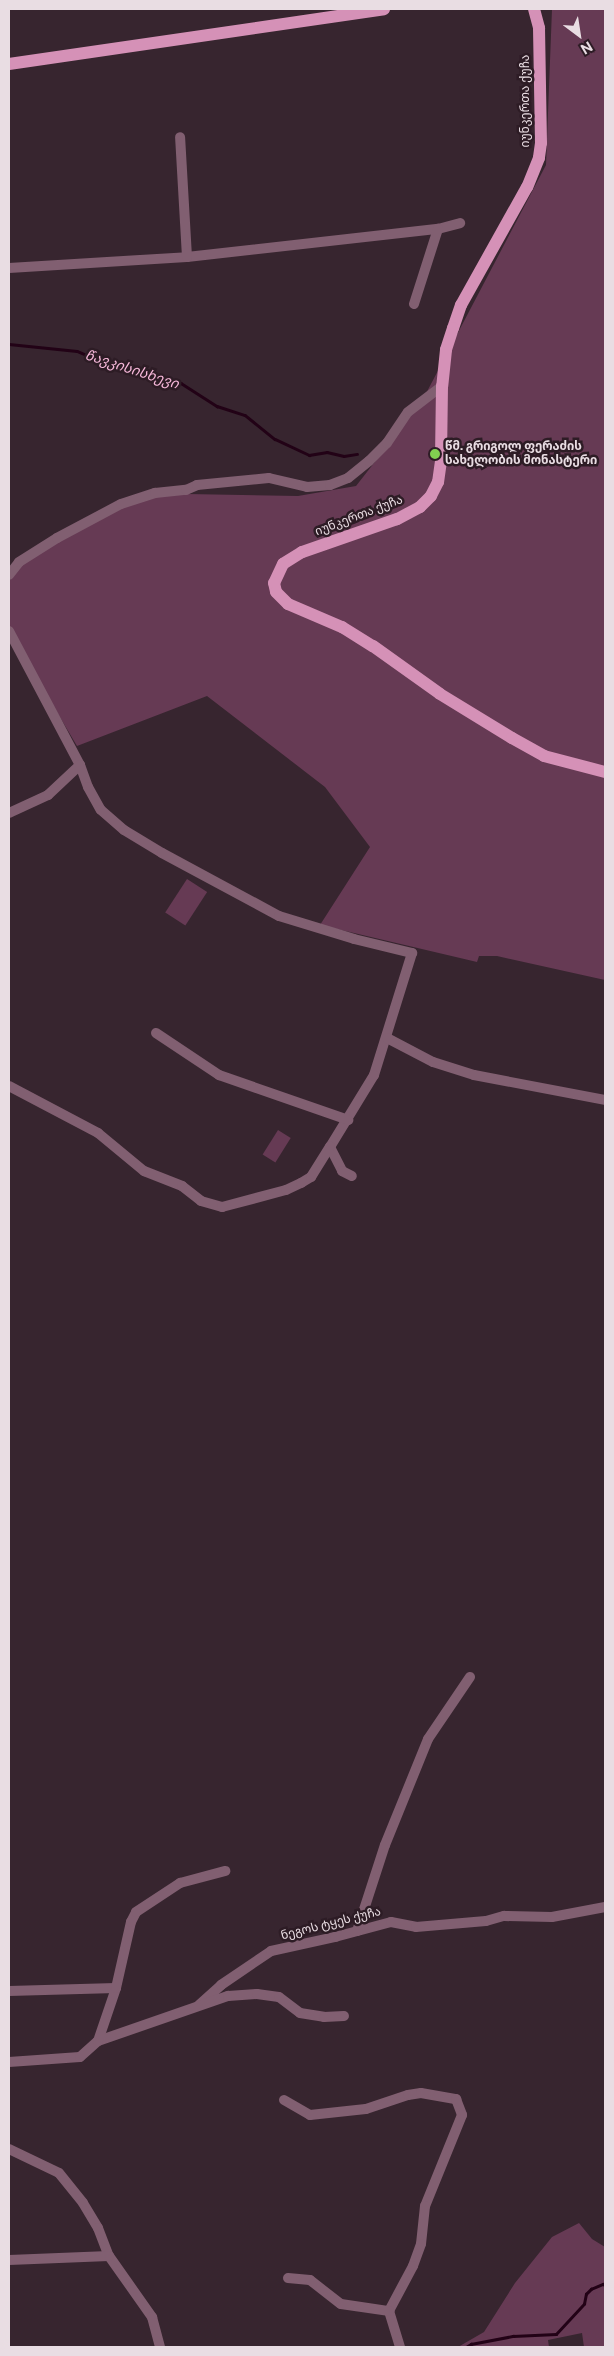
<!DOCTYPE html>
<meta charset="utf-8">
<style>
body{margin:0}
#map{position:relative;width:614px;height:2356px;overflow:hidden;background:#37252f;font-family:"Public Sans","Noto Sans Georgian",sans-serif}
div>[style]{position:absolute}
.green>*{inset:0;background:#663a54;transform-origin:0 0}
.stream>*{height:2.5px;margin:-1.25px;padding:0 1.25px;transform-origin:1.25px;border-radius:1.25px;background:#220216}
.minor>*{height:10px;margin:-5px;padding:0 5px;transform-origin:5px;border-radius:5px;background:#815f71}
.major>*{height:12px;margin:-6px;padding:0 6px;transform-origin:6px;border-radius:6px;background:#d591b7}
.dots>*{width:14px;height:14px;translate:-50% -50%;box-sizing:border-box;border:2px solid #2d1c25;border-radius:50%}
span{translate:-50% -50%;white-space:nowrap;text-align:center;line-height:1.15;-webkit-text-stroke:5px #2d1c25;paint-order:stroke}
.street-label{font-size:12px;color:#e9dde3}
.poi-label{font-size:12px;color:#e9dde3;font-weight:700}
.left{translate:0 -50%;text-align:left}
.water-label{font-size:14px;color:#f7b8da;font-style:italic}
.frame{position:absolute;inset:0;border:10px solid #e9dde3;pointer-events:none}
.north{position:absolute;left:554px;top:10px;width:50px;height:50px;-webkit-text-stroke:4px #2d1c25;paint-order:stroke;rotate:149deg;font-size:14px;font-weight:700;line-height:20px;text-align:center;color:#e9dde3}
.north::after{content:'';display:block;margin:auto;width:18px;height:22px;background:#e9dde3;clip-path:polygon(50% 0,100% 100%,50% 72%,0 100%)}
</style>
<div id="map">
<div class="green">
<div style="clip-path:polygon(552px 9px,605px 9px,605px 980px,497px 956px,479px 956px,477px 962px,320px 925px,370px 847px,325px 787px,207px 696px,77px 746px,15px 641px,9px 625px,9px 582px,20px 563px,122px 506px,157px 497px,187px 494px,298px 496px,356px 486px,421px 403px,546px 165px)"></div>
<div style="left:187px;top:879px;width:24px;height:40px;rotate:33deg"></div>
<div style="left:278px;top:1130px;width:15px;height:29px;rotate:32deg"></div>
<div style="clip-path:polygon(579px 2223px,592px 2239px,605px 2247px,605px 2347px,584px 2347px,582px 2333px,548px 2340px,549px 2347px,458px 2347px,484px 2332px,515px 2283px,552px 2237px)"></div>
</div>
<div class="stream">
<div style="left:9px;top:344px;width:68px;rotate:5.9deg"></div>
<div style="left:77px;top:351px;width:28px;rotate:23deg"></div>
<div style="left:103px;top:362px;width:19px;rotate:6deg"></div>
<div style="left:122px;top:364px;width:39px;rotate:23deg"></div>
<div style="left:158px;top:379px;width:23px;rotate:10deg"></div>
<div style="left:181px;top:383px;width:43px;rotate:32.6deg"></div>
<div style="left:217px;top:406px;width:29px;rotate:18deg"></div>
<div style="left:245px;top:415px;width:38px;rotate:39deg"></div>
<div style="left:275px;top:439px;width:38px;rotate:25deg"></div>
<div style="left:309px;top:455px;width:18px;rotate:-9deg"></div>
<div style="left:327px;top:452px;width:17px;rotate:13deg"></div>
<div style="left:344px;top:456px;width:13px;rotate:-9deg"></div>
<div style="left:466px;top:2347px;width:6px;rotate:-31deg"></div>
<div style="left:471px;top:2344px;width:43px;rotate:-10.8deg"></div>
<div style="left:513px;top:2336px;width:43px;rotate:-2.7deg"></div>
<div style="left:556px;top:2334px;width:41px;rotate:-47deg"></div>
<div style="left:584px;top:2304px;width:10px;rotate:-79deg"></div>
<div style="left:586px;top:2294px;width:7px;rotate:-45deg"></div>
<div style="left:591px;top:2289px;width:13px;rotate:-23deg"></div>
<div style="left:603px;top:2284px;width:2px;rotate:27deg"></div>
</div>
<div class="minor">
<div style="left:187px;top:257px;width:253px;rotate:-6.4deg"></div>
<div style="left:438px;top:229px;width:23px;rotate:-15deg"></div>
<div style="left:9px;top:268px;width:178px;rotate:-3.5deg"></div>
<div style="left:187px;top:257px;width:120px;rotate:-93.3deg"></div>
<div style="left:414px;top:304px;width:79px;rotate:-72.3deg"></div>
<div style="left:9px;top:575px;width:16px;rotate:-52deg"></div>
<div style="left:19px;top:562px;width:45px;rotate:-32.3deg"></div>
<div style="left:57px;top:538px;width:72px;rotate:-28deg"></div>
<div style="left:121px;top:504px;width:36px;rotate:-18deg"></div>
<div style="left:155px;top:493px;width:31px;rotate:-6deg"></div>
<div style="left:186px;top:490px;width:12px;rotate:-24deg"></div>
<div style="left:197px;top:485px;width:72px;rotate:-5.6deg"></div>
<div style="left:269px;top:478px;width:39px;rotate:13deg"></div>
<div style="left:307px;top:487px;width:23px;rotate:-5deg"></div>
<div style="left:330px;top:485px;width:19px;rotate:-21deg"></div>
<div style="left:348px;top:478px;width:27px;rotate:-39deg"></div>
<div style="left:369px;top:461px;width:25px;rotate:-45deg"></div>
<div style="left:387px;top:443px;width:37px;rotate:-56deg"></div>
<div style="left:408px;top:412px;width:43px;rotate:-37.4deg"></div>
<div style="left:9px;top:631px;width:152px;rotate:62.1deg"></div>
<div style="left:80px;top:765px;width:23px;rotate:70deg"></div>
<div style="left:88px;top:787px;width:26px;rotate:61deg"></div>
<div style="left:101px;top:810px;width:30px;rotate:41deg"></div>
<div style="left:124px;top:830px;width:44px;rotate:31.2deg"></div>
<div style="left:162px;top:853px;width:133px;rotate:28.3deg"></div>
<div style="left:279px;top:916px;width:78px;rotate:17deg"></div>
<div style="left:354px;top:939px;width:60px;rotate:13.6deg"></div>
<div style="left:412px;top:953px;width:128px;rotate:107.3deg"></div>
<div style="left:374px;top:1075px;width:84px;rotate:121.4deg"></div>
<div style="left:330px;top:1147px;width:27px;rotate:63deg"></div>
<div style="left:342px;top:1171px;width:11px;rotate:27deg"></div>
<div style="left:9px;top:813px;width:43px;rotate:-24.8deg"></div>
<div style="left:48px;top:795px;width:44px;rotate:-43.2deg"></div>
<div style="left:156px;top:1033px;width:76px;rotate:33.7deg"></div>
<div style="left:219px;top:1075px;width:137px;rotate:19.2deg"></div>
<div style="left:387px;top:1038px;width:52px;rotate:27.6deg"></div>
<div style="left:433px;top:1062px;width:43px;rotate:17.6deg"></div>
<div style="left:474px;top:1075px;width:133px;rotate:10.8deg"></div>
<div style="left:9px;top:1086px;width:101px;rotate:27.8deg"></div>
<div style="left:98px;top:1133px;width:60px;rotate:39.6deg"></div>
<div style="left:144px;top:1171px;width:41px;rotate:21.5deg"></div>
<div style="left:182px;top:1186px;width:24px;rotate:38deg"></div>
<div style="left:201px;top:1201px;width:22px;rotate:16deg"></div>
<div style="left:222px;top:1207px;width:66px;rotate:-14.9deg"></div>
<div style="left:286px;top:1190px;width:17px;rotate:-25deg"></div>
<div style="left:301px;top:1183px;width:12px;rotate:-31deg"></div>
<div style="left:311px;top:1177px;width:36px;rotate:-58deg"></div>
<div style="left:357px;top:1931px;width:90px;rotate:-72deg"></div>
<div style="left:385px;top:1845px;width:114px;rotate:-67.9deg"></div>
<div style="left:428px;top:1739px;width:75px;rotate:-55.9deg"></div>
<div style="left:9px;top:1991px;width:107px;rotate:-1.6deg"></div>
<div style="left:199px;top:2005px;width:30px;rotate:-42deg"></div>
<div style="left:221px;top:1985px;width:60px;rotate:-34.2deg"></div>
<div style="left:271px;top:1951px;width:66px;rotate:-12.3deg"></div>
<div style="left:335px;top:1937px;width:58px;rotate:-15deg"></div>
<div style="left:391px;top:1922px;width:25px;rotate:11deg"></div>
<div style="left:416px;top:1927px;width:70px;rotate:-4.9deg"></div>
<div style="left:486px;top:1921px;width:19px;rotate:-16deg"></div>
<div style="left:504px;top:1916px;width:48px;rotate:1.2deg"></div>
<div style="left:552px;top:1917px;width:54px;rotate:-10.7deg"></div>
<div style="left:98px;top:2041px;width:138px;rotate:-19.1deg"></div>
<div style="left:228px;top:1996px;width:29px;rotate:-4deg"></div>
<div style="left:257px;top:1994px;width:22px;rotate:8deg"></div>
<div style="left:279px;top:1997px;width:26px;rotate:37deg"></div>
<div style="left:300px;top:2013px;width:24px;rotate:9deg"></div>
<div style="left:324px;top:2017px;width:20px;rotate:-3deg"></div>
<div style="left:9px;top:2062px;width:71px;rotate:-4deg"></div>
<div style="left:80px;top:2057px;width:24px;rotate:-42deg"></div>
<div style="left:98px;top:2041px;width:56px;rotate:-71.2deg"></div>
<div style="left:116px;top:1988px;width:68px;rotate:-77.2deg"></div>
<div style="left:131px;top:1922px;width:11px;rotate:-63deg"></div>
<div style="left:136px;top:1912px;width:53px;rotate:-33.4deg"></div>
<div style="left:180px;top:1883px;width:47px;rotate:-14.9deg"></div>
<div style="left:284px;top:2100px;width:30px;rotate:30deg"></div>
<div style="left:310px;top:2115px;width:56px;rotate:-6.1deg"></div>
<div style="left:366px;top:2109px;width:44px;rotate:-18.4deg"></div>
<div style="left:408px;top:2095px;width:13px;rotate:-9deg"></div>
<div style="left:421px;top:2093px;width:36px;rotate:10deg"></div>
<div style="left:456px;top:2099px;width:17px;rotate:69deg"></div>
<div style="left:462px;top:2115px;width:98px;rotate:112.1deg"></div>
<div style="left:425px;top:2206px;width:38px;rotate:96deg"></div>
<div style="left:421px;top:2244px;width:23px;rotate:110deg"></div>
<div style="left:413px;top:2266px;width:51px;rotate:118.1deg"></div>
<div style="left:389px;top:2311px;width:38px;rotate:73deg"></div>
<div style="left:9px;top:2149px;width:55px;rotate:25.6deg"></div>
<div style="left:59px;top:2173px;width:38px;rotate:51deg"></div>
<div style="left:83px;top:2203px;width:29px;rotate:59deg"></div>
<div style="left:98px;top:2228px;width:30px;rotate:69deg"></div>
<div style="left:109px;top:2256px;width:75px;rotate:54.8deg"></div>
<div style="left:152px;top:2317px;width:31px;rotate:75deg"></div>
<div style="left:9px;top:2260px;width:100px;rotate:-2.3deg"></div>
<div style="left:288px;top:2278px;width:22px;rotate:5deg"></div>
<div style="left:310px;top:2280px;width:39px;rotate:38deg"></div>
<div style="left:341px;top:2304px;width:49px;rotate:8.3deg"></div>
</div>
<div class="major">
<div style="left:534px;top:9px;width:20px;rotate:75deg"></div>
<div style="left:539px;top:28px;width:115px;rotate:89deg"></div>
<div style="left:541px;top:143px;width:15px;rotate:98deg"></div>
<div style="left:539px;top:158px;width:31px;rotate:112deg"></div>
<div style="left:527px;top:187px;width:135px;rotate:119.2deg"></div>
<div style="left:461px;top:305px;width:24px;rotate:109deg"></div>
<div style="left:453px;top:328px;width:23px;rotate:108deg"></div>
<div style="left:446px;top:350px;width:36px;rotate:96deg"></div>
<div style="left:442px;top:386px;width:75px;rotate:90.8deg"></div>
<div style="left:441px;top:461px;width:21px;rotate:98deg"></div>
<div style="left:438px;top:482px;width:16px;rotate:117deg"></div>
<div style="left:431px;top:496px;width:16px;rotate:135deg"></div>
<div style="left:420px;top:507px;width:26px;rotate:152deg"></div>
<div style="left:397px;top:519px;width:101px;rotate:160.8deg"></div>
<div style="left:302px;top:552px;width:22px;rotate:148deg"></div>
<div style="left:283px;top:564px;width:21px;rotate:115deg"></div>
<div style="left:274px;top:583px;width:9px;rotate:77deg"></div>
<div style="left:276px;top:592px;width:17px;rotate:45deg"></div>
<div style="left:288px;top:604px;width:59px;rotate:23.1deg"></div>
<div style="left:342px;top:627px;width:36px;rotate:32deg"></div>
<div style="left:373px;top:646px;width:82px;rotate:35.6deg"></div>
<div style="left:440px;top:694px;width:84px;rotate:31.4deg"></div>
<div style="left:512px;top:738px;width:37px;rotate:29deg"></div>
<div style="left:544px;top:756px;width:63px;rotate:14.7deg"></div>
<div style="left:9px;top:64px;width:379px;rotate:-8.3deg"></div>
</div>
<div class="dots">
<div style="left:435px;top:454px;background:#81d050"></div>
</div>
<div class="street-label">
<span style="left:526px;top:101px;rotate:-90deg">იუნკერთა ქუჩა</span>
<span style="left:359px;top:516px;rotate:-21deg">იუნკერთა ქუჩა</span>
<span style="left:331px;top:1924px;rotate:-14deg">ნეგოს ტყეს ქუჩა</span>
</div>
<div class="poi-label">
<span class="left" style="left:445px;top:454px">წმ. გრიგოლ ფერაძის<br>სახელობის მონასტერი</span>
</div>
<div class="water-label">
<span style="left:132px;top:369px;rotate:18deg">წავკისისხევი</span>
</div>
<div class="frame"></div>
<div class="north">N</div>
</div>
